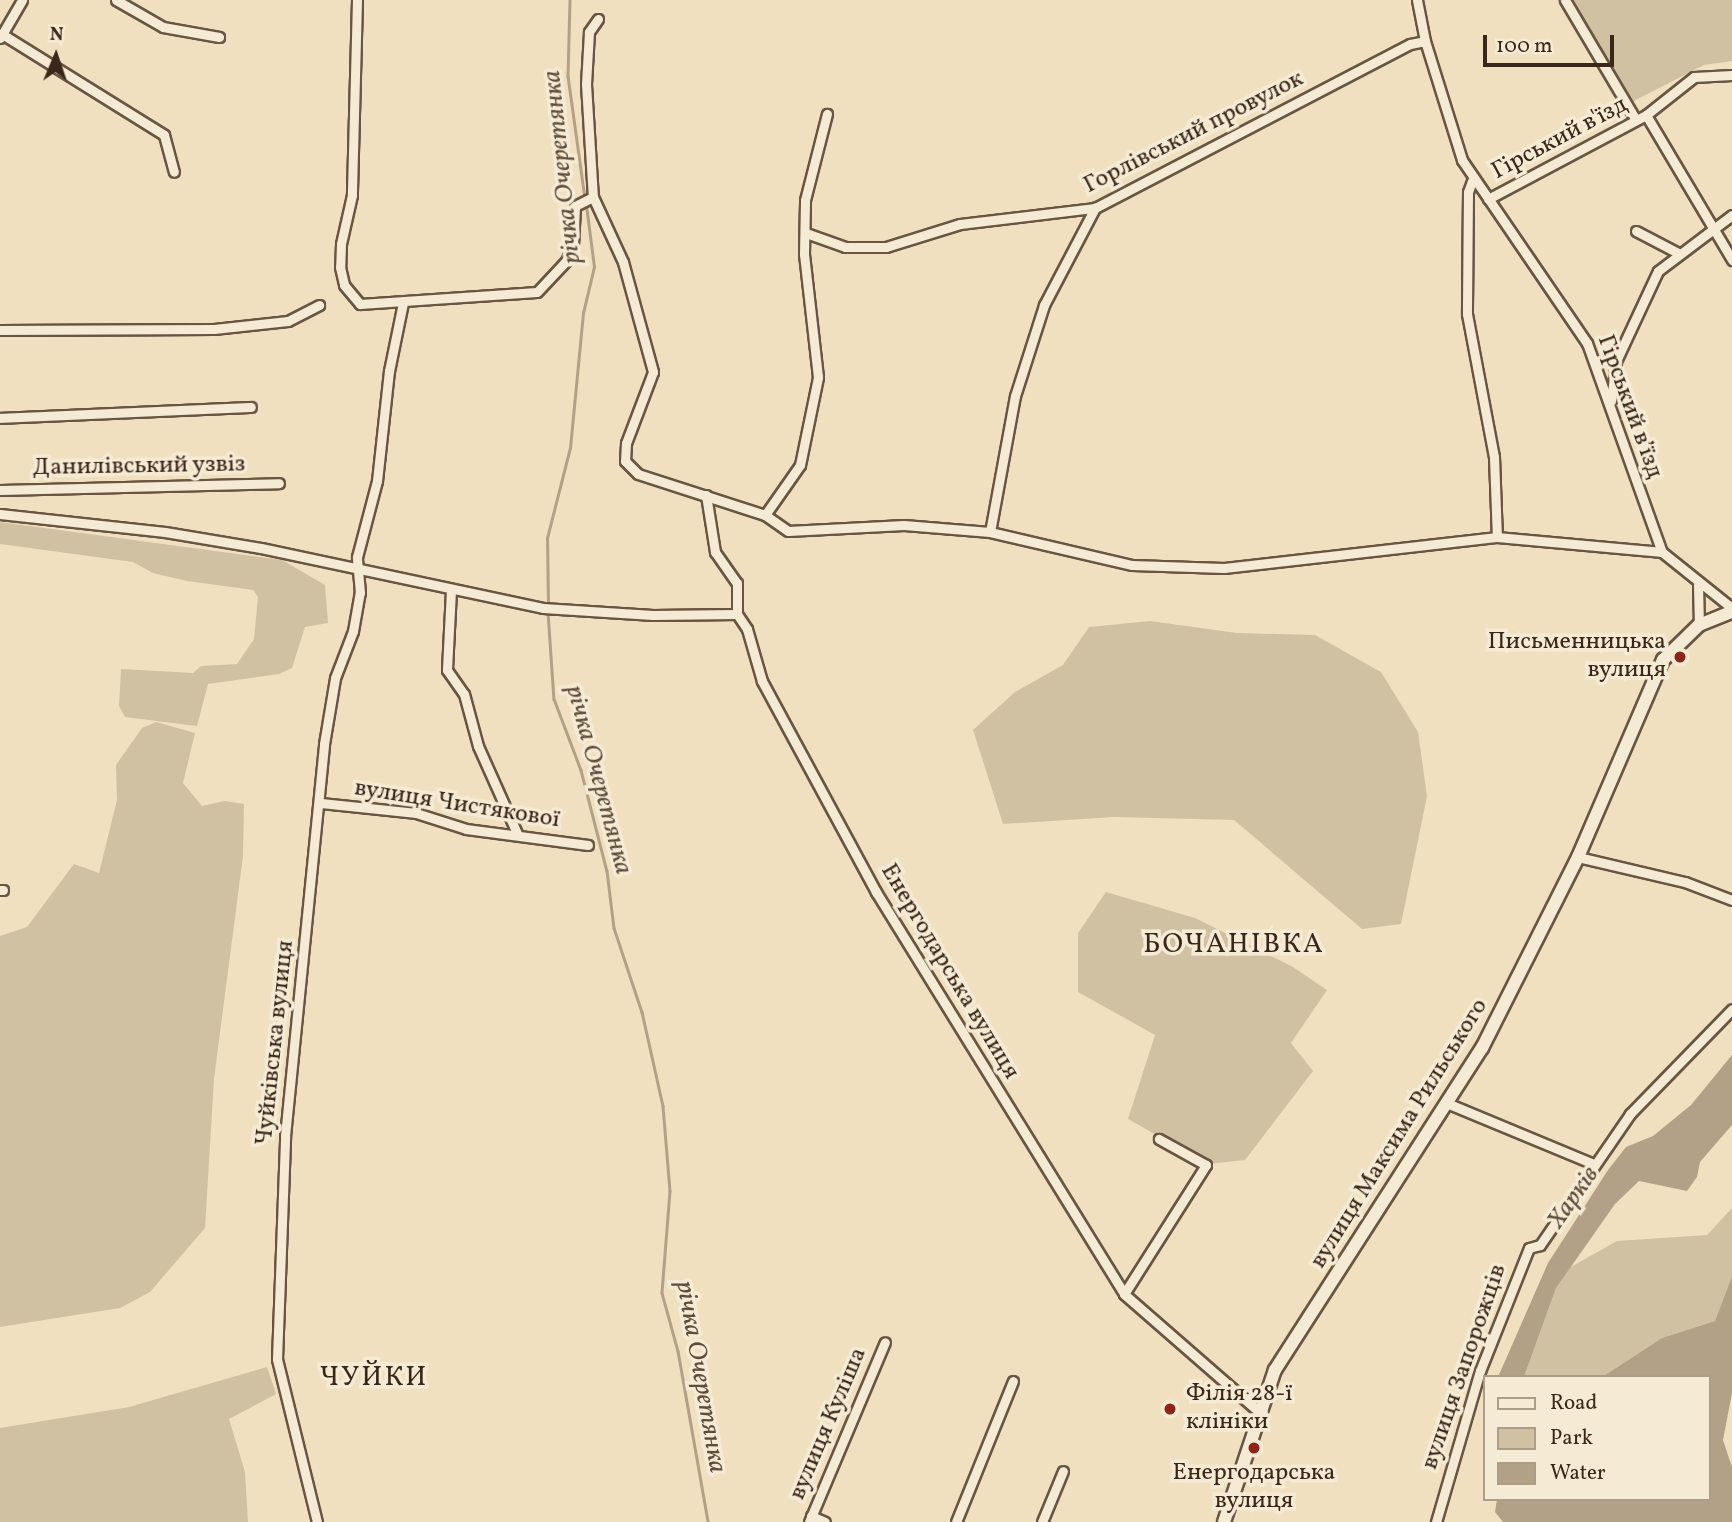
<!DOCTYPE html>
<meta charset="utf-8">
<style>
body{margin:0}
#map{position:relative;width:1732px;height:1522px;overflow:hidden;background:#f0e0bf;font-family:Vollkorn,serif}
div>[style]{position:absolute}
.green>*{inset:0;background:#d1c1a3}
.water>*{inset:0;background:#b2a187}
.stream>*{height:2.5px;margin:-1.25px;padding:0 1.25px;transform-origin:1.25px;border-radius:1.25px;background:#b2a187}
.roads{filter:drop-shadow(2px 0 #685542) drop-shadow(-2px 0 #685542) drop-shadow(0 2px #685542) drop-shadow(0 -2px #685542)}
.minor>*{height:9px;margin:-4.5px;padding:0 4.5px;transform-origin:4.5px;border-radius:4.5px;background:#f5ebd5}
.secondary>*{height:12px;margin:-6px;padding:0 6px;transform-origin:6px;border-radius:6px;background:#f5ebd5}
.dots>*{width:19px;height:19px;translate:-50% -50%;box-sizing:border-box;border:4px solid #f5ebd5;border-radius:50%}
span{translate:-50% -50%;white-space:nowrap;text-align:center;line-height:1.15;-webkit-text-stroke:7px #f5ebd5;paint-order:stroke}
.street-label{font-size:24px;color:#3b2719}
.poi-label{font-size:24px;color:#3b2719}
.right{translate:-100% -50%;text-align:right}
.left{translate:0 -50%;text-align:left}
.water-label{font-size:26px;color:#5f4c3a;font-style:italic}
.quarter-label{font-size:28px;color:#3b2719;letter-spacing:2px}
.legend{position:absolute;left:1483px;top:1375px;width:228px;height:126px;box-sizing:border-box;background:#f5ebd5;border:2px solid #ab9d8a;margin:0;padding:9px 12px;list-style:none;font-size:21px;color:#3b2719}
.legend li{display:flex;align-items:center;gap:14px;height:35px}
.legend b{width:35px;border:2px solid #ab9d8a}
.north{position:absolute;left:21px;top:21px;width:70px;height:70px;-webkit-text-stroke:5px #f5ebd5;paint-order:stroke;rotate:2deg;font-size:19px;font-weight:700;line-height:28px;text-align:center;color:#3b2719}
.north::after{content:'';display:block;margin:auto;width:24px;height:32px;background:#3b2719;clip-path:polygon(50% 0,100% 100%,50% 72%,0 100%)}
.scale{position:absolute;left:1483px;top:35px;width:131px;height:32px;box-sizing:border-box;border:4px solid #3b2719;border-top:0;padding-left:9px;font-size:21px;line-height:24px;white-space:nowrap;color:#3b2719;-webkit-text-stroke:5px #f5ebd5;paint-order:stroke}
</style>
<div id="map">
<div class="green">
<div style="clip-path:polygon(1574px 0,1732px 0,1732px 61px,1704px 65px,1630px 103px,1589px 43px)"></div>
<div style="clip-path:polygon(0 522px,282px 560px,325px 585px,328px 623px,305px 627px,292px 668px,279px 674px,208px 684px,197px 726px,125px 717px,119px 706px,121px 669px,193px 673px,201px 666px,237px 664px,254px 639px,258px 597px,253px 590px,187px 581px,153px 573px,133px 562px,0 544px)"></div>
<div style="clip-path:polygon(1150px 621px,1237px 633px,1315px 635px,1381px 672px,1418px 732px,1427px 796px,1401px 924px,1362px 929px,1234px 820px,1114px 817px,1003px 824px,973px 730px,1015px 692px,1063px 665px,1089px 627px)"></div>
<div style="clip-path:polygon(156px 722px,195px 733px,183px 783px,202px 806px,225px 801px,244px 804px,243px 856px,214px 1079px,205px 1228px,150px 1292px,120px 1308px,0 1327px,0 936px,27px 927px,74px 864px,99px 873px,117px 800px,116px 765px,142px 728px)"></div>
<div style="clip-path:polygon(1106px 892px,1195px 918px,1293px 967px,1327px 990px,1291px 1043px,1313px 1071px,1245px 1160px,1208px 1164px,1128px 1119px,1155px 1035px,1078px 992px,1078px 933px)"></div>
<div style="clip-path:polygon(1732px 1208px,1732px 1276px,1715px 1321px,1662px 1338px,1602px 1377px,1524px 1377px,1556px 1288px,1569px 1268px,1617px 1241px,1707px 1235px)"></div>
<div style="clip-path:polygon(267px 1367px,276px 1394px,229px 1419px,245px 1472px,248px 1522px,0 1522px,0 1428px,129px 1407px)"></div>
</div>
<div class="water">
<div style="clip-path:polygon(1732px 1055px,1732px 1125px,1700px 1162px,1697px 1177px,1687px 1191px,1639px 1181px,1615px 1204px,1556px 1288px,1524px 1377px,1498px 1377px,1548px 1263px,1608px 1170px,1626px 1147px,1653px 1136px,1691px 1105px)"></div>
<div style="clip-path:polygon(1732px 1276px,1732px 1393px,1723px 1440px,1732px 1467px,1732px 1522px,1503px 1522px,1495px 1512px,1497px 1499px,1709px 1499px,1709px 1377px,1602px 1377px,1662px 1338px,1715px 1321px)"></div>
</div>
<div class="stream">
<div style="left:570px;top:0;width:76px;rotate:91.5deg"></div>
<div style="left:568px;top:76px;width:123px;rotate:82.1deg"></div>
<div style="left:548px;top:606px;width:68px;rotate:-90.8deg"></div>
<div style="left:547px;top:538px;width:93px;rotate:-75.7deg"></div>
<div style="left:570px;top:448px;width:136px;rotate:-84.5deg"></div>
<div style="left:583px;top:313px;width:47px;rotate:-76.6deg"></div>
<div style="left:594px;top:267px;width:63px;rotate:-97.4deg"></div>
<div style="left:548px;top:612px;width:87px;rotate:86.1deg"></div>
<div style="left:554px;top:699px;width:76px;rotate:69.2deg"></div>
<div style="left:581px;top:770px;width:104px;rotate:75.6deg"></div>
<div style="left:607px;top:871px;width:57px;rotate:83deg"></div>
<div style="left:614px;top:928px;width:89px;rotate:71.6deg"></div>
<div style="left:642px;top:1012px;width:96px;rotate:77.4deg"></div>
<div style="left:663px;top:1106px;width:85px;rotate:85.3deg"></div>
<div style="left:670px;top:1191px;width:102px;rotate:94.5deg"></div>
<div style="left:662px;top:1293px;width:60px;rotate:74.6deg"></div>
<div style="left:678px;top:1351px;width:174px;rotate:80deg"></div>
</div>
<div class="roads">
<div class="minor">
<div style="left:116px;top:0;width:54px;rotate:29.9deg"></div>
<div style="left:163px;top:27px;width:57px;rotate:10.1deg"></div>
<div style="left:357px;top:0;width:195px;rotate:91.5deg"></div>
<div style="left:352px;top:195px;width:50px;rotate:102.7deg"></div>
<div style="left:341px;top:244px;width:23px;rotate:92deg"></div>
<div style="left:340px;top:267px;width:18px;rotate:77deg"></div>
<div style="left:344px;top:285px;width:25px;rotate:50deg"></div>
<div style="left:360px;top:304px;width:177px;rotate:-3.9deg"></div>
<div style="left:537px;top:292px;width:42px;rotate:-46.9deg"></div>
<div style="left:566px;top:261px;width:17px;rotate:-66deg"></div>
<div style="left:573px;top:245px;width:39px;rotate:-87deg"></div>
<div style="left:575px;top:206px;width:20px;rotate:-27deg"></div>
<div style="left:1417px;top:0;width:42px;rotate:79deg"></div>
<div style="left:1425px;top:41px;width:125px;rotate:72.7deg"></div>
<div style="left:1462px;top:160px;width:222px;rotate:55.7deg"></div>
<div style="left:1587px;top:343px;width:222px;rotate:70.3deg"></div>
<div style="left:1662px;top:552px;width:90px;rotate:38.7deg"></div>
<div style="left:1565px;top:0;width:139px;rotate:59.4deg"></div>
<div style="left:598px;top:19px;width:16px;rotate:125deg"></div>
<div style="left:589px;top:32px;width:52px;rotate:93.3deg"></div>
<div style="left:586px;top:84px;width:113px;rotate:86.5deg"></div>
<div style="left:593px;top:197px;width:72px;rotate:65.2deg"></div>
<div style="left:623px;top:262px;width:114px;rotate:74.7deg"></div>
<div style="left:653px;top:372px;width:76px;rotate:110.8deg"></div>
<div style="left:626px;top:443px;width:18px;rotate:93deg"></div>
<div style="left:625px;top:461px;width:18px;rotate:45deg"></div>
<div style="left:638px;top:474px;width:133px;rotate:17.9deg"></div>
<div style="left:765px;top:515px;width:28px;rotate:35deg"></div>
<div style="left:788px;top:531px;width:116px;rotate:-3deg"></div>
<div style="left:904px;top:525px;width:86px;rotate:4.7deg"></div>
<div style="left:990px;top:532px;width:146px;rotate:13.1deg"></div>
<div style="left:1132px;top:565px;width:92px;rotate:1.9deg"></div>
<div style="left:1224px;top:568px;width:275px;rotate:-6.5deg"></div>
<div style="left:1497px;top:537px;width:166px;rotate:5.2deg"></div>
<div style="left:2px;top:34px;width:191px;rotate:31.9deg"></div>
<div style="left:164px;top:135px;width:38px;rotate:75deg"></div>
<div style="left:0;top:38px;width:44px;rotate:-59.9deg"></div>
<div style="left:1646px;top:115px;width:169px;rotate:59.3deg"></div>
<div style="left:1472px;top:181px;width:12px;rotate:110deg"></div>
<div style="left:1468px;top:192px;width:122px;rotate:90.5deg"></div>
<div style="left:1467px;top:314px;width:146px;rotate:79.3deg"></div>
<div style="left:1494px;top:457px;width:80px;rotate:87.9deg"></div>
<div style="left:1488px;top:199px;width:179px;rotate:-28deg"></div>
<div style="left:1646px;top:115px;width:61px;rotate:-38.4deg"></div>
<div style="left:1694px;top:77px;width:38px;rotate:-3deg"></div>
<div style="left:1636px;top:231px;width:47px;rotate:27.6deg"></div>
<div style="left:806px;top:233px;width:41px;rotate:19.7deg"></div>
<div style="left:845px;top:247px;width:41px"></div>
<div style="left:886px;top:247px;width:77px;rotate:-17.3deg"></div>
<div style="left:960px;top:224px;width:136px;rotate:-6.8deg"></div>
<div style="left:1095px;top:208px;width:355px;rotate:-27.5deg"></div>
<div style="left:1410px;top:44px;width:15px;rotate:-11deg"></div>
<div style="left:0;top:330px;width:214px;rotate:-0.3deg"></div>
<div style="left:214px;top:329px;width:74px;rotate:-6.2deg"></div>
<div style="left:288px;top:321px;width:35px;rotate:-27deg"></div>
<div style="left:1611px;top:401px;width:40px;rotate:-82.9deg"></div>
<div style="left:1616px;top:361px;width:99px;rotate:-65deg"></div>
<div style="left:1658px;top:271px;width:93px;rotate:-37.1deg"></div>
<div style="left:0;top:418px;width:251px;rotate:-2.5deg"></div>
<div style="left:0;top:490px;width:279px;rotate:-1.4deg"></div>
<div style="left:706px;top:495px;width:58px;rotate:81deg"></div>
<div style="left:715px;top:552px;width:38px;rotate:55deg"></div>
<div style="left:737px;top:583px;width:31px;rotate:90deg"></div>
<div style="left:737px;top:614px;width:18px;rotate:56deg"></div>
<div style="left:747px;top:629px;width:54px;rotate:73.9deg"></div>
<div style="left:762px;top:681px;width:240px;rotate:61.6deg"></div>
<div style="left:876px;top:892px;width:472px;rotate:58.3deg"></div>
<div style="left:1124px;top:1294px;width:178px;rotate:41.1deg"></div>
<div style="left:0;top:514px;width:166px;rotate:6.2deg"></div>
<div style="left:165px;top:532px;width:97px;rotate:9.5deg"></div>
<div style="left:261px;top:548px;width:288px;rotate:12deg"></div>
<div style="left:543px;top:608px;width:110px;rotate:3.6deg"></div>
<div style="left:653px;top:615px;width:84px;rotate:-0.7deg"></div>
<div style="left:765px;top:515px;width:61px;rotate:-55deg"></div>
<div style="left:800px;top:465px;width:90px;rotate:-78.4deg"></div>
<div style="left:818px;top:377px;width:124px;rotate:-96.5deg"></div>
<div style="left:804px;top:254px;width:54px;rotate:-88.9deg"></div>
<div style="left:805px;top:200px;width:89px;rotate:-75.7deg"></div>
<div style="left:990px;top:532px;width:138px;rotate:-79.6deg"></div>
<div style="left:1015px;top:396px;width:96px;rotate:-72.3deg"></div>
<div style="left:1044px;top:305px;width:110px;rotate:-62.3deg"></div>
<div style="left:1698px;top:585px;width:40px;rotate:88.6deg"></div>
<div style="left:451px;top:590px;width:80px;rotate:92.9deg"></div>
<div style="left:447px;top:670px;width:29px;rotate:55deg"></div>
<div style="left:464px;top:694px;width:54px;rotate:74.9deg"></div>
<div style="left:478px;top:746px;width:95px;rotate:65.9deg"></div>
<div style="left:321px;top:803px;width:96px;rotate:6deg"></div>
<div style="left:416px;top:813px;width:52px;rotate:17.7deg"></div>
<div style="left:466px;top:829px;width:123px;rotate:7.5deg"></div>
<div style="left:1578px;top:857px;width:110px;rotate:13.2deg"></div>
<div style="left:1685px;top:882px;width:50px;rotate:21deg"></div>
<div style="left:0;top:890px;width:3px"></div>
<div style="left:1449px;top:1104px;width:157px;rotate:22.5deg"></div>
<div style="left:1124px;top:1294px;width:153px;rotate:-57.6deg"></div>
<div style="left:1206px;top:1165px;width:54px;rotate:-151deg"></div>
<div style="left:811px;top:1516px;width:15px;rotate:23deg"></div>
<div style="left:317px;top:1522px;width:168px;rotate:-103.8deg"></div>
<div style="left:277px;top:1359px;width:223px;rotate:-87.9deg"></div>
<div style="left:285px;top:1136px;width:394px;rotate:-84.3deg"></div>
<div style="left:324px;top:744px;width:67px;rotate:-80.5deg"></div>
<div style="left:335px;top:678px;width:50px;rotate:-69deg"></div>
<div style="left:353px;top:631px;width:39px;rotate:-80deg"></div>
<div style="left:360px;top:593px;width:36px;rotate:-95deg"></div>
<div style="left:357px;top:557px;width:79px;rotate:-75.3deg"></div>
<div style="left:377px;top:481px;width:111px;rotate:-83.8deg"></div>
<div style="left:389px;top:371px;width:69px;rotate:-78.4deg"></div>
<div style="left:809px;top:1522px;width:195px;rotate:-67.1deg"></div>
<div style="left:956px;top:1522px;width:152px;rotate:-68deg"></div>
<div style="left:1042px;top:1522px;width:55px;rotate:-67.6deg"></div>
<div style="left:1436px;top:1522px;width:157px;rotate:-73.8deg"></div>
<div style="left:1480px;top:1371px;width:132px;rotate:-68.3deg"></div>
<div style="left:1529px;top:1248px;width:11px;rotate:-15deg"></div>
<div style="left:1540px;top:1245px;width:159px;rotate:-55.5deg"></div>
<div style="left:1630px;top:1114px;width:146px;rotate:-45.8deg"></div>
</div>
<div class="secondary">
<div style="left:1224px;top:1522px;width:160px;rotate:-71.5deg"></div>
<div style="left:1275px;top:1370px;width:383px;rotate:-57.3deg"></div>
<div style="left:1482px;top:1048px;width:214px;rotate:-63.3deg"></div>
<div style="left:1578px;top:857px;width:215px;rotate:-66.7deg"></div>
<div style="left:1663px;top:660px;width:50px;rotate:-44.2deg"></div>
<div style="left:1699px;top:625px;width:35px;rotate:-22deg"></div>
</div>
</div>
<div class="dots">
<div style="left:1680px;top:657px;background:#8f2418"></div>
<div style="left:1170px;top:1409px;background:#8f2418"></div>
<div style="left:1254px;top:1448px;background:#8f2418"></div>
</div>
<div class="street-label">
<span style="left:1194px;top:133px;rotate:-27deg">Горлівський провулок</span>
<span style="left:1560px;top:139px;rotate:-28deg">Гірський в'їзд</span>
<span style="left:1629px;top:407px;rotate:70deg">Гірський в’їзд</span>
<span style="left:139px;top:467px;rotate:-1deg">Данилівський узвіз</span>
<span style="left:457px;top:805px;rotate:9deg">вулиця Чистякової</span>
<span style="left:949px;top:972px;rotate:59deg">Енергодарська вулиця</span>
<span style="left:276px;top:1043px;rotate:-84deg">Чуйківська вулиця</span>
<span style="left:1400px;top:1134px;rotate:-58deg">вулиця Максима Рильського</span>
<span style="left:1465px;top:1367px;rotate:-71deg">вулиця Запорожців</span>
<span style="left:829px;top:1424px;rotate:-67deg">вулиця Куліша</span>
</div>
<div class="poi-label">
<span class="right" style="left:1666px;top:657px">Письменницька<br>вулиця</span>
<span class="left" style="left:1186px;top:1409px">Філія 28-ї<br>клініки</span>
<span style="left:1254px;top:1488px">Енергодарська<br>вулиця</span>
</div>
<div class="water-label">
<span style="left:563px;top:167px;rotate:-96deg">річка Очеретянка</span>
<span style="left:598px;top:780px;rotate:75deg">річка Очеретянка</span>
<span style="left:1574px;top:1198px;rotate:-55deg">Харків</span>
<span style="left:700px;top:1377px;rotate:80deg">річка Очеретянка</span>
</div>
<div class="quarter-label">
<span style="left:1234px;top:945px">БОЧАНІВКА</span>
<span style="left:374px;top:1378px">ЧУЙКИ</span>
</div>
<ul class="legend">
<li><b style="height:9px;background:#f5ebd5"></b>Road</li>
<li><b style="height:19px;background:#d1c1a3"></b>Park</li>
<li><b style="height:19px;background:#b2a187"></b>Water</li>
</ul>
<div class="north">N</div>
<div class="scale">100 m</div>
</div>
